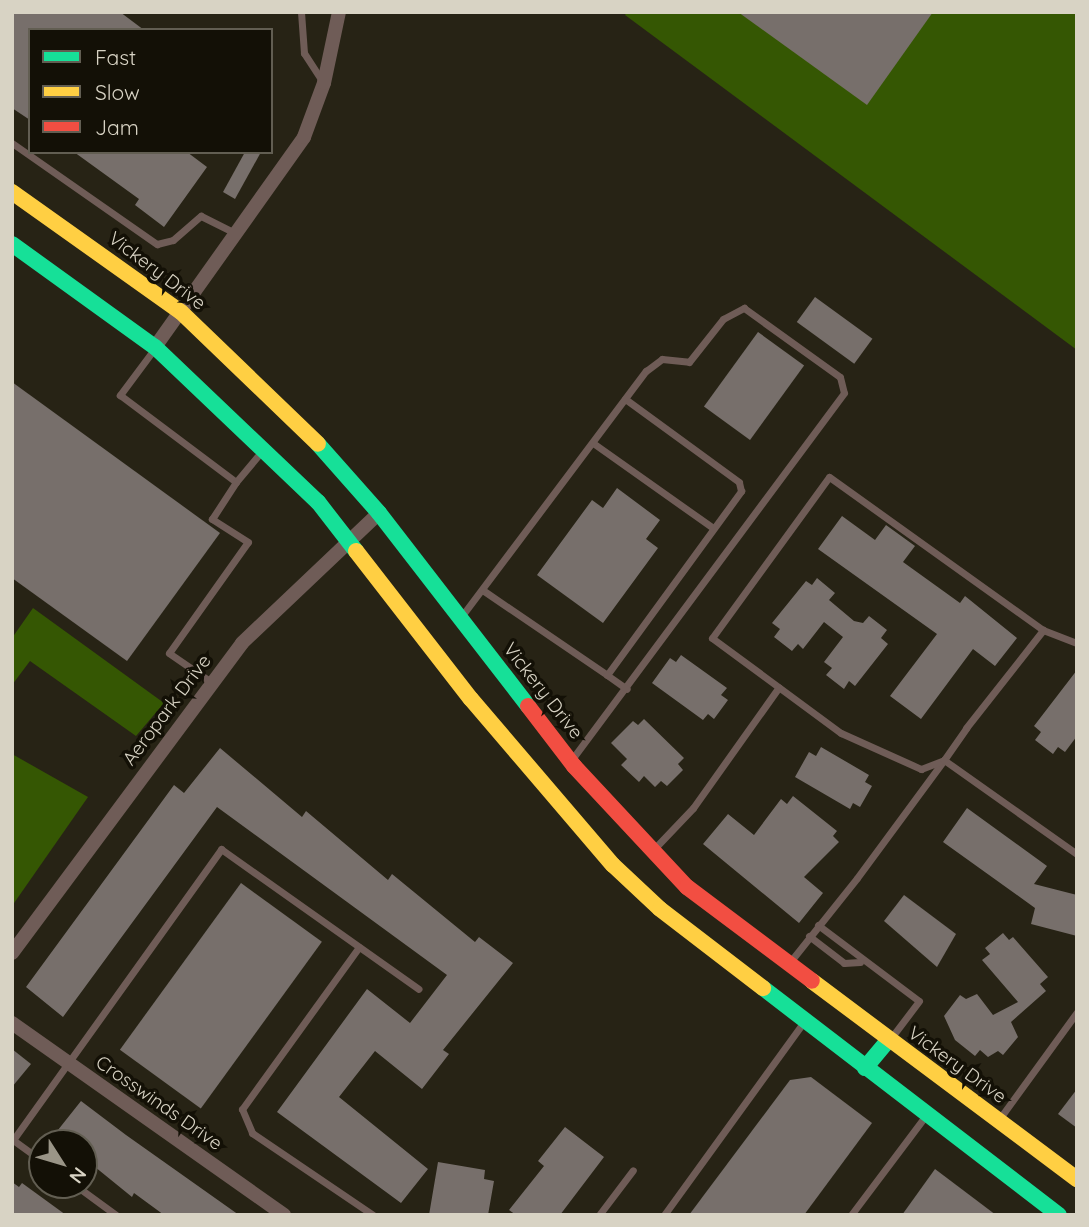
<!DOCTYPE html>
<style>
body{margin:0}
#map{position:relative;width:1089px;height:1227px;overflow:hidden;background:#272315;font-family:Quicksand,sans-serif}
div>[style]{position:absolute}
.forest>*{inset:0;background:#355703}
.building>*{inset:0;background:#776f6b;transform-origin:0 0}
.lane>*{height:7px;margin:-3.5px;padding:0 3.5px;transform-origin:3.5px;border-radius:3.5px;background:#6f5c57}
.street>*{height:14px;margin:-7px;padding:0 7px;transform-origin:7px;border-radius:7px;background:#6f5c57}
.fast>*{height:16px;margin:-8px;padding:0 8px;transform-origin:8px;border-radius:8px;background:#16e098}
.slow>*{height:16px;margin:-8px;padding:0 8px;transform-origin:8px;border-radius:8px;background:#ffcf43}
.jam>*{height:16px;margin:-8px;padding:0 8px;transform-origin:8px;border-radius:8px;background:#f24e42}
span{translate:-50% -50%;white-space:nowrap;text-align:center;line-height:1.15;-webkit-text-stroke:7px #131006;paint-order:stroke}
.street-label{font-size:19px;color:#d8d3c4}
.frame{position:absolute;inset:0;border:14px solid #d8d3c4;pointer-events:none}
.legend{position:absolute;left:28px;top:28px;width:245px;height:126px;box-sizing:border-box;background:#131006;border:2px solid #625e52;margin:0;padding:9px 12px;list-style:none;font-size:21px;color:#d8d3c4}
.legend li{display:flex;align-items:center;gap:14px;height:35px}
.legend b{width:35px;border:2px solid #625e52}
.north{position:absolute;left:28px;top:1129px;width:70px;height:70px;box-sizing:border-box;background:#131006;border:2px solid #625e52;border-radius:50%;rotate:127deg;font-size:19px;font-weight:700;line-height:28px;text-align:center;color:#d8d3c4}
.north::after{content:'';display:block;margin:auto;width:24px;height:32px;background:#9a9587;clip-path:polygon(50% 0,100% 100%,50% 72%,0 100%)}
</style>
<div id="map">
<div class="forest">
<div style="clip-path:polygon(627px 12px,1077px 12px,1077px 350px,625px 15px)"></div>
<div style="clip-path:polygon(33px 608px,164px 703px,136px 736px,30px 661px,12px 685px,12px 638px)"></div>
<div style="clip-path:polygon(12px 754px,88px 797px,12px 906px)"></div>
</div>
<div class="building">
<div style="clip-path:polygon(12px 12px,120px 12px,144px 30px,30px 30px,30px 120px,12px 108px)"></div>
<div style="clip-path:polygon(738px 12px,933px 12px,867px 105px)"></div>
<div style="clip-path:polygon(74px 152px,187px 152px,207px 167px,164px 227px,135px 205px,139px 199px)"></div>
<div style="clip-path:polygon(245px 152px,261px 152px,235px 199px,223px 192px)"></div>
<div style="left:815px;top:297px;width:71px;height:31px;rotate:36deg"></div>
<div style="left:758px;top:332px;width:57px;height:92px;rotate:36deg"></div>
<div style="clip-path:polygon(12px 382px,220px 533px,127px 661px,12px 578px)"></div>
<div style="clip-path:polygon(617px 488px,660px 520px,646px 539px,658px 548px,603px 623px,537px 575px,592px 500px,603px 508px)"></div>
<div style="clip-path:polygon(842px 516px,875px 540px,886px 525px,915px 546px,903px 562px,960px 603px,965px 596px,1017px 638px,995px 666px,973px 649px,921px 719px,890px 696px,937px 634px,818px 549px)"></div>
<div style="clip-path:polygon(817px 578px,835px 593px,829px 600px,854px 621px,863px 623px,869px 616px,887px 630px,881px 638px,888px 644px,855px 686px,849px 681px,844px 689px,826px 675px,832px 668px,824px 662px,843px 637px,824px 622px,803px 649px,798px 644px,792px 651px,774px 637px,780px 629px,772px 623px,806px 581px,812px 585px)"></div>
<div style="clip-path:polygon(681px 655px,727px 688px,721px 695px,728px 700px,714px 719px,708px 714px,703px 720px,652px 683px,670px 658px,676px 662px)"></div>
<div style="clip-path:polygon(1077px 670px,1077px 736px,1065px 752px,1058px 747px,1053px 754px,1035px 740px,1041px 732px,1034px 726px)"></div>
<div style="clip-path:polygon(644px 719px,684px 758px,678px 764px,683px 770px,667px 786px,661px 781px,655px 787px,644px 776px,639px 782px,621px 765px,627px 759px,611px 743px,633px 721px,638px 725px)"></div>
<div style="clip-path:polygon(821px 747px,869px 775px,865px 782px,872px 786px,860px 807px,853px 803px,850px 809px,795px 777px,809px 752px,816px 756px)"></div>
<div style="clip-path:polygon(220px 748px,302px 817px,306px 811px,388px 880px,392px 874px,475px 942px,479px 937px,513px 963px,443px 1050px,449px 1054px,422px 1089px,375px 1051px,339px 1097px,428px 1169px,401px 1203px,277px 1112px,367px 989px,410px 1023px,447px 975px,217px 807px,63px 1017px,26px 987px,174px 785px,184px 793px)"></div>
<div style="clip-path:polygon(793px 796px,837px 831px,833px 836px,839px 842px,804px 877px,823px 893px,799px 923px,703px 844px,728px 814px,754px 835px,781px 799px,787px 804px)"></div>
<div style="clip-path:polygon(967px 808px,1047px 866px,1034px 884px,1077px 895px,1077px 936px,1031px 924px,1035px 908px,943px 842px)"></div>
<div style="left:241px;top:883px;width:100px;height:206px;rotate:36deg"></div>
<div style="clip-path:polygon(904px 895px,956px 934px,937px 967px,884px 921px)"></div>
<div style="clip-path:polygon(1003px 933px,1009px 940px,1013px 937px,1048px 977px,1040px 984px,1046px 991px,1011px 1022px,1018px 1037px,1003px 1055px,998px 1051px,988px 1057px,980px 1050px,975px 1056px,955px 1040px,944px 1016px,960px 995px,966px 999px,977px 994px,993px 1015px,1018px 1002px,982px 960px,990px 954px,985px 948px)"></div>
<div style="clip-path:polygon(12px 1049px,31px 1064px,12px 1087px)"></div>
<div style="clip-path:polygon(811px 1077px,872px 1123px,804px 1215px,689px 1215px,790px 1080px)"></div>
<div style="clip-path:polygon(1077px 1089px,1077px 1128px,1058px 1114px)"></div>
<div style="clip-path:polygon(81px 1101px,126px 1135px,239px 1215px,164px 1215px,134px 1193px,132px 1197px,84px 1158px,84px 1143px,65px 1143px,54px 1135px)"></div>
<div style="clip-path:polygon(565px 1127px,604px 1157px,560px 1215px,516px 1215px,509px 1210px,544px 1166px,538px 1161px)"></div>
<div style="clip-path:polygon(438px 1162px,485px 1170px,484px 1179px,494px 1181px,488px 1215px,429px 1215px)"></div>
<div style="clip-path:polygon(935px 1169px,996px 1215px,902px 1215px)"></div>
<div style="clip-path:polygon(12px 1182px,19px 1187px,22px 1183px,66px 1215px,12px 1215px)"></div>
</div>
<div class="lane">
<div style="left:301px;top:12px;width:41px;rotate:85.8deg"></div>
<div style="left:304px;top:53px;width:35px;rotate:57deg"></div>
<div style="left:12px;top:143px;width:177px;rotate:34.9deg"></div>
<div style="left:157px;top:244px;width:16px;rotate:-14deg"></div>
<div style="left:173px;top:240px;width:37px;rotate:-41deg"></div>
<div style="left:201px;top:216px;width:40px;rotate:26.6deg"></div>
<div style="left:155px;top:348px;width:59px;rotate:126.7deg"></div>
<div style="left:120px;top:395px;width:145px;rotate:36.9deg"></div>
<div style="left:236px;top:482px;width:39px;rotate:-50deg"></div>
<div style="left:593px;top:443px;width:147px;rotate:35.3deg"></div>
<div style="left:484px;top:591px;width:149px;rotate:34.3deg"></div>
<div style="left:607px;top:675px;width:228px;rotate:-53.9deg"></div>
<div style="left:741px;top:491px;width:9px;rotate:-103deg"></div>
<div style="left:739px;top:482px;width:141px;rotate:-143.9deg"></div>
<div style="left:461px;top:617px;width:308px;rotate:-53.1deg"></div>
<div style="left:646px;top:371px;width:20px;rotate:-37deg"></div>
<div style="left:662px;top:359px;width:27px;rotate:6deg"></div>
<div style="left:689px;top:362px;width:55px;rotate:-51.7deg"></div>
<div style="left:723px;top:319px;width:24px;rotate:-28deg"></div>
<div style="left:744px;top:308px;width:118px;rotate:35.7deg"></div>
<div style="left:840px;top:377px;width:16px;rotate:76deg"></div>
<div style="left:844px;top:393px;width:458px;rotate:126.6deg"></div>
<div style="left:1043px;top:630px;width:36px;rotate:21deg"></div>
<div style="left:607px;top:675px;width:24px;rotate:35deg"></div>
<div style="left:211px;top:682px;width:51px;rotate:-145.4deg"></div>
<div style="left:169px;top:653px;width:136px;rotate:-54.6deg"></div>
<div style="left:248px;top:542px;width:43px;rotate:-147.4deg"></div>
<div style="left:212px;top:519px;width:44px;rotate:-57deg"></div>
<div style="left:653px;top:850px;width:58px;rotate:-46.4deg"></div>
<div style="left:693px;top:808px;width:148px;rotate:-54.6deg"></div>
<div style="left:818px;top:925px;width:126px;rotate:37deg"></div>
<div style="left:919px;top:1001px;width:46px;rotate:127.1deg"></div>
<div style="left:809px;top:936px;width:44px;rotate:37.6deg"></div>
<div style="left:844px;top:963px;width:16px;rotate:-4deg"></div>
<div style="left:359px;top:947px;width:200px;rotate:125.8deg"></div>
<div style="left:242px;top:1109px;width:26px;rotate:67deg"></div>
<div style="left:252px;top:1133px;width:146px;rotate:34.1deg"></div>
<div style="left:790px;top:962px;width:107px;rotate:-51.4deg"></div>
<div style="left:857px;top:878px;width:147px;rotate:-53.6deg"></div>
<div style="left:944px;top:760px;width:39px;rotate:-55deg"></div>
<div style="left:966px;top:728px;width:125px;rotate:-51.8deg"></div>
<div style="left:1043px;top:630px;width:263px;rotate:-144.4deg"></div>
<div style="left:829px;top:477px;width:199px;rotate:126deg"></div>
<div style="left:712px;top:638px;width:160px;rotate:36.4deg"></div>
<div style="left:841px;top:733px;width:88px;rotate:24.2deg"></div>
<div style="left:921px;top:769px;width:25px;rotate:-21deg"></div>
<div style="left:944px;top:760px;width:163px;rotate:35.3deg"></div>
<div style="left:1000px;top:1118px;width:131px;rotate:-54deg"></div>
<div style="left:42px;top:1161px;width:36px;rotate:-144deg"></div>
<div style="left:13px;top:1140px;width:358px;rotate:-54.4deg"></div>
<div style="left:221px;top:849px;width:242px;rotate:35.3deg"></div>
<div style="left:75px;top:1185px;width:51px;rotate:36.2deg"></div>
<div style="left:599px;top:1215px;width:56px;rotate:-52.9deg"></div>
<div style="left:664px;top:1215px;width:237px;rotate:-54.1deg"></div>
<div style="left:851px;top:1215px;width:125px;rotate:-53.1deg"></div>
</div>
<div class="street">
<div style="left:155px;top:347px;width:257px;rotate:-54.6deg"></div>
<div style="left:304px;top:137px;width:58px;rotate:-69.7deg"></div>
<div style="left:324px;top:83px;width:73px;rotate:-78.1deg"></div>
<div style="left:12px;top:953px;width:386px;rotate:-53.4deg"></div>
<div style="left:242px;top:643px;width:189px;rotate:-43.5deg"></div>
<div style="left:12px;top:1023px;width:333px;rotate:35.2deg"></div>
</div>
<div class="fast">
<div style="left:12px;top:244px;width:176px;rotate:35.8deg"></div>
<div style="left:155px;top:347px;width:225px;rotate:43.6deg"></div>
<div style="left:318px;top:502px;width:62px;rotate:52.2deg"></div>
<div style="left:318px;top:444px;width:92px;rotate:48.5deg"></div>
<div style="left:379px;top:513px;width:244px;rotate:52.3deg"></div>
<div style="left:763px;top:988px;width:373px;rotate:37.5deg"></div>
<div style="left:865px;top:1068px;width:35px;rotate:-50deg"></div>
</div>
<div class="slow">
<div style="left:12px;top:192px;width:207px;rotate:35.4deg"></div>
<div style="left:181px;top:312px;width:190px;rotate:43.9deg"></div>
<div style="left:356px;top:551px;width:187px;rotate:52.2deg"></div>
<div style="left:471px;top:699px;width:218px;rotate:49.5deg"></div>
<div style="left:613px;top:865px;width:64px;rotate:43.1deg"></div>
<div style="left:660px;top:909px;width:130px;rotate:37.5deg"></div>
<div style="left:812px;top:981px;width:331px;rotate:36.8deg"></div>
</div>
<div class="jam">
<div style="left:528px;top:706px;width:76px;rotate:52.5deg"></div>
<div style="left:574px;top:766px;width:166px;rotate:47deg"></div>
<div style="left:687px;top:887px;width:156px;rotate:36.9deg"></div>
</div>
<div class="street-label">
<span style="left:157px;top:271px;rotate:37deg">Vickery Drive</span>
<span style="left:543px;top:691px;rotate:52deg">Vickery Drive</span>
<span style="left:167px;top:710px;rotate:-53deg">Aeropark Drive</span>
<span style="left:957px;top:1065px;rotate:36deg">Vickery Drive</span>
<span style="left:159px;top:1103px;rotate:35deg">Crosswinds Drive</span>
</div>
<div class="frame"></div>
<ul class="legend">
<li><b style="height:9px;background:#16e098"></b>Fast</li>
<li><b style="height:9px;background:#ffcf43"></b>Slow</li>
<li><b style="height:9px;background:#f24e42"></b>Jam</li>
</ul>
<div class="north">N</div>
</div>
